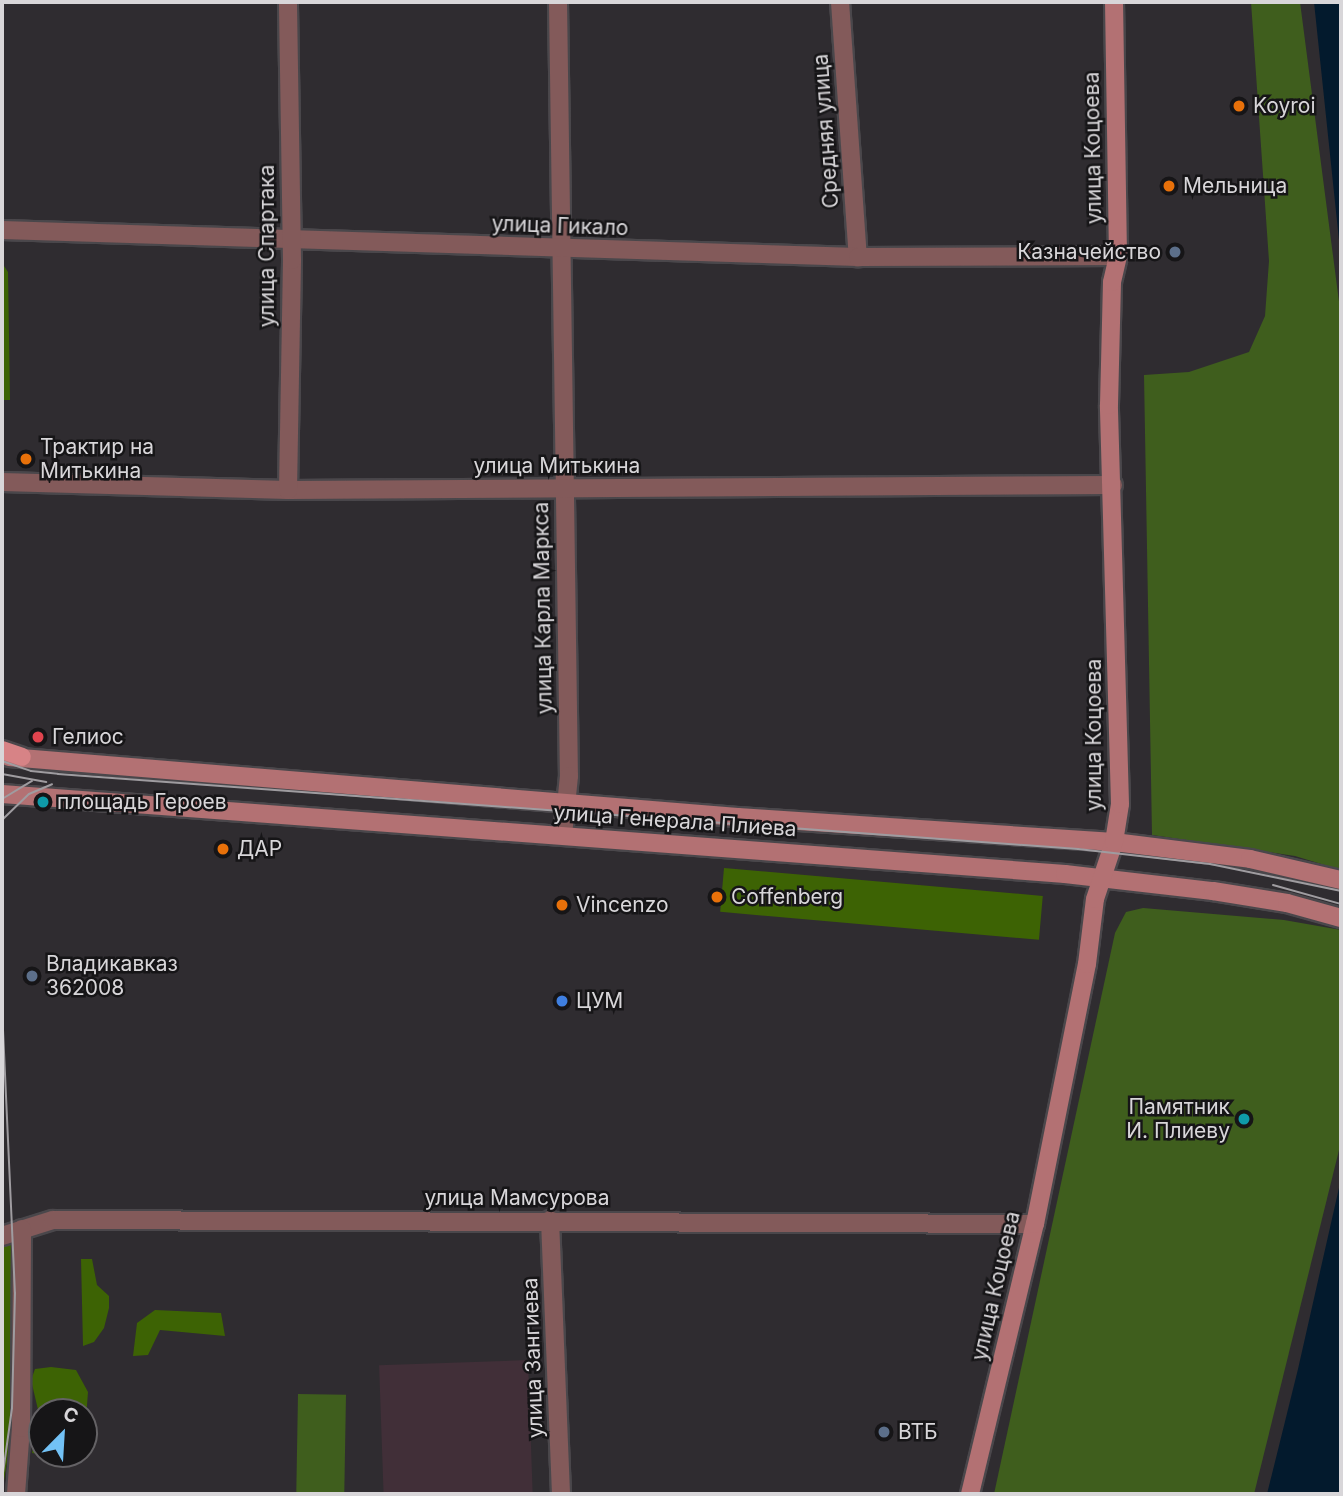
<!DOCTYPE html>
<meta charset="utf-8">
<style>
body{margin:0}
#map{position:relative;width:1343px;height:1496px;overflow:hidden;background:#2f2c30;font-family:Inter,sans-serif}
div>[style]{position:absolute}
.commercial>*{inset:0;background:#412f38;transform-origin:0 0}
.green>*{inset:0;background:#3f5e1d;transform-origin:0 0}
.forest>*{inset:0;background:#3d6304;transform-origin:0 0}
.water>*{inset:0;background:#031a2d}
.roads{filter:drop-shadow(2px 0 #4a474b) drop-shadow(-2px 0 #4a474b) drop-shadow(0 2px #4a474b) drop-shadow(0 -2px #4a474b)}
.street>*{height:18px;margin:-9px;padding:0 9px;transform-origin:9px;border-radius:9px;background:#835a5a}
.secondary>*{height:18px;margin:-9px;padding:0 9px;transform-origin:9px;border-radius:9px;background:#b37173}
.primary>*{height:18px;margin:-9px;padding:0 9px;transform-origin:9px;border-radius:9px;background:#d78386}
.tram>*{height:2px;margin:-1px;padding:0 1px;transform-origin:1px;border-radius:1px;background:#9f9ca0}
.dots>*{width:19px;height:19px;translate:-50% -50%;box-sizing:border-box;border:4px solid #161517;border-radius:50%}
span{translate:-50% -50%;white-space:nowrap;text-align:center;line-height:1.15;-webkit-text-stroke:5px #161517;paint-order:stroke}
.poi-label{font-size:21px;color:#d8d6d9}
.left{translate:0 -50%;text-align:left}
.right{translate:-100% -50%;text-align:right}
.street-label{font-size:21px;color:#d8d6d9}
.frame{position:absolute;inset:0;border:4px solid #d8d6d9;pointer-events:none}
.north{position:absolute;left:28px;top:1398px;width:70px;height:70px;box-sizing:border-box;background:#161517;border:2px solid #646265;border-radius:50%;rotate:24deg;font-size:19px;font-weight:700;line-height:28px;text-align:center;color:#d8d6d9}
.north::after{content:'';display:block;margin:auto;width:24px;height:32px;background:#72c1f5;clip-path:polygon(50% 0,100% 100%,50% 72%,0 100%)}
</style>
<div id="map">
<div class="commercial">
<div style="left:528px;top:1360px;width:134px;height:149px;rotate:88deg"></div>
</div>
<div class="green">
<div style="clip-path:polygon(1251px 2px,1300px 2px,1341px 317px,1341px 870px,1295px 856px,1152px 835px,1144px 375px,1189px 372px,1249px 352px,1265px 316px,1269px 261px)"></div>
<div style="clip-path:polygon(1143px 908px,1284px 920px,1341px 930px,1341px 1142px,1254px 1494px,994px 1494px,1115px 933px,1126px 912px)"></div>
<div style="left:298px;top:1394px;width:48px;height:100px;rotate:1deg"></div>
</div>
<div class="forest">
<div style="clip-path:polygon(2px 263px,8px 272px,10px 400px,2px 400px)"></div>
<div style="left:724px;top:868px;width:320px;height:44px;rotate:5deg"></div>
<div style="clip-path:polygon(2px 1241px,17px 1241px,16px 1403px,2px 1494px)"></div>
<div style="clip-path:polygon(81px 1259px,92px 1259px,97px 1285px,109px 1296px,109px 1308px,104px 1328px,94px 1342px,83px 1346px)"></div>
<div style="clip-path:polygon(155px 1310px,221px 1313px,225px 1336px,160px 1330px,148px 1355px,133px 1356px,137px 1323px)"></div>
<div style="clip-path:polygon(51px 1367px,76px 1370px,88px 1392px,84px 1445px,84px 1412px,42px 1412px,42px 1454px,83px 1454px,83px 1460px,32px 1453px,40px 1418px,31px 1380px,35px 1369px)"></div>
</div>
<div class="water">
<div style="clip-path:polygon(1314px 2px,1341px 2px,1341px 259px)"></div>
<div style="clip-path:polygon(1341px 1179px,1341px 1494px,1267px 1494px,1298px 1369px)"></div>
</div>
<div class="roads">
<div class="street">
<div style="left:558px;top:2px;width:774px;rotate:89.19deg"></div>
<div style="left:569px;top:776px;width:59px;rotate:95.8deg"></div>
<div style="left:840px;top:2px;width:256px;rotate:86deg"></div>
<div style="left:2px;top:230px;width:856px;rotate:1.81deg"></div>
<div style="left:858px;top:257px;width:260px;rotate:-0.2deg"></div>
<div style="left:2px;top:482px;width:286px;rotate:1.6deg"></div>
<div style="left:288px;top:490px;width:825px;rotate:-0.35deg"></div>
<div style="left:288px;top:490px;width:230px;rotate:-89deg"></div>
<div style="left:292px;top:260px;width:258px;rotate:-90.9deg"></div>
<div style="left:550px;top:1220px;width:274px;rotate:87.7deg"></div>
<div style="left:2px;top:1236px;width:53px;rotate:-17.4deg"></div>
<div style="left:53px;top:1220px;width:982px;rotate:0.23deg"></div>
<div style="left:16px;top:1494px;width:66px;rotate:-85.7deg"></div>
<div style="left:21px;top:1428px;width:199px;rotate:-89.7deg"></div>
</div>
<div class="secondary">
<div style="left:9px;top:757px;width:731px;rotate:4.71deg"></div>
<div style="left:738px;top:817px;width:377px;rotate:3.8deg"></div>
<div style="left:1114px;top:842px;width:137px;rotate:7.1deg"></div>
<div style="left:1250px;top:859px;width:93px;rotate:13deg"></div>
<div style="left:2px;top:794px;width:1066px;rotate:4.3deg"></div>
<div style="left:1065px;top:874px;width:149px;rotate:6.6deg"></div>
<div style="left:1213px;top:891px;width:75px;rotate:9.2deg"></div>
<div style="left:1287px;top:903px;width:56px;rotate:15.5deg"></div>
<div style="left:970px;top:1494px;width:278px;rotate:-76.5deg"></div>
<div style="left:1035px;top:1224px;width:265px;rotate:-78.7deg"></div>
<div style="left:1087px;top:964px;width:65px;rotate:-83deg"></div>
<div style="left:1095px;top:899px;width:60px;rotate:-71.6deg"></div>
<div style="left:1114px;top:842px;width:38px;rotate:-81deg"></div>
<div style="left:1120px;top:804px;width:399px;rotate:-91.6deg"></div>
<div style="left:1109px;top:405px;width:123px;rotate:-88.6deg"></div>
<div style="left:1112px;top:282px;width:27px;rotate:-77deg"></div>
<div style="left:1118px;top:256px;width:254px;rotate:-90.9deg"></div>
</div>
<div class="primary">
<div style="left:2px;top:750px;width:21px;rotate:19deg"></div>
</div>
</div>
<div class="tram">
<div style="left:2px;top:761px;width:31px;rotate:19deg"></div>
<div style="left:31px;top:771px;width:27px;rotate:6deg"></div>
<div style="left:58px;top:774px;width:1023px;rotate:4.21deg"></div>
<div style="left:1078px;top:849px;width:133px;rotate:6.5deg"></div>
<div style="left:1210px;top:864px;width:134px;rotate:11.6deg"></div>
<div style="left:2px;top:774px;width:45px;rotate:10.3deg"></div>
<div style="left:2px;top:799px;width:35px;rotate:-31deg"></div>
<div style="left:2px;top:820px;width:37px;rotate:-44deg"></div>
<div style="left:29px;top:794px;width:25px;rotate:-23deg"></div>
<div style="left:1273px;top:885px;width:71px;rotate:15.6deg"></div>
<div style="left:2px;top:1008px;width:285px;rotate:87.4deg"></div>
<div style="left:15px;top:1293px;width:115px;rotate:91.5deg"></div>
<div style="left:12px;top:1408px;width:73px;rotate:97.9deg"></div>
<div style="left:2px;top:1274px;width:121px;rotate:90deg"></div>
</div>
<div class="dots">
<div style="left:1239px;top:106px;background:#e8710a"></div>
<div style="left:1169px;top:186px;background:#e8710a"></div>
<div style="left:1175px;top:252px;background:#5c6f8a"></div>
<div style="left:26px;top:459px;background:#e8710a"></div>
<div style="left:38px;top:737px;background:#e0444e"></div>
<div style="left:43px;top:802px;background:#0f9aa8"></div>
<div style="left:223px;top:849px;background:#e8710a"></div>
<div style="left:717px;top:897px;background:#e8710a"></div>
<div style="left:562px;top:905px;background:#e8710a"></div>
<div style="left:32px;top:976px;background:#5c6f8a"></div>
<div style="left:562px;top:1001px;background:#3f7fe0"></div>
<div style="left:1244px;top:1119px;background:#0f9aa8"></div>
<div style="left:884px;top:1432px;background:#5c6f8a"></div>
</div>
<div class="poi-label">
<span class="left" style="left:1253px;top:106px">Koyroi</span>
<span class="left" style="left:1183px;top:186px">Мельница</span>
<span class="right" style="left:1161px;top:252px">Казначейство</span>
<span class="left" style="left:40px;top:459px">Трактир на<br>Митькина</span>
<span class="left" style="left:52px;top:737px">Гелиос</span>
<span class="left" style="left:57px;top:802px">площадь Героев</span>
<span class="left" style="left:237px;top:849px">ДАР</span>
<span class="left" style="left:731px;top:897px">Coffenberg</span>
<span class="left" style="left:576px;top:905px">Vincenzo</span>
<span class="left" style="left:46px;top:976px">Владикавказ<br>362008</span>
<span class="left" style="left:576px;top:1001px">ЦУМ</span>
<span class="right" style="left:1230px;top:1119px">Памятник<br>И. Плиеву</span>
<span class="left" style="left:898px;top:1432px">ВТБ</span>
</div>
<div class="street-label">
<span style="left:826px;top:131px;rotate:-94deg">Средняя улица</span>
<span style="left:1093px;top:148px;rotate:-91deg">улица Коцоева</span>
<span style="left:560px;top:226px;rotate:2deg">улица Гикало</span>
<span style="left:267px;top:246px;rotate:-90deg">улица Спартака</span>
<span style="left:557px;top:466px">улица Митькина</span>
<span style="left:543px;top:608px;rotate:-91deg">улица Карла Маркса</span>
<span style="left:1094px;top:735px;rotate:-90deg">улица Коцоева</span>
<span style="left:675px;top:821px;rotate:4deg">улица Генерала Плиева</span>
<span style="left:517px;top:1198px">улица Мамсурова</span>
<span style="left:996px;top:1286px;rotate:-77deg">улица Коцоева</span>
<span style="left:533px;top:1358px;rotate:-92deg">улица Зангиева</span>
</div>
<div class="frame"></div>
<div class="north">С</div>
</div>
